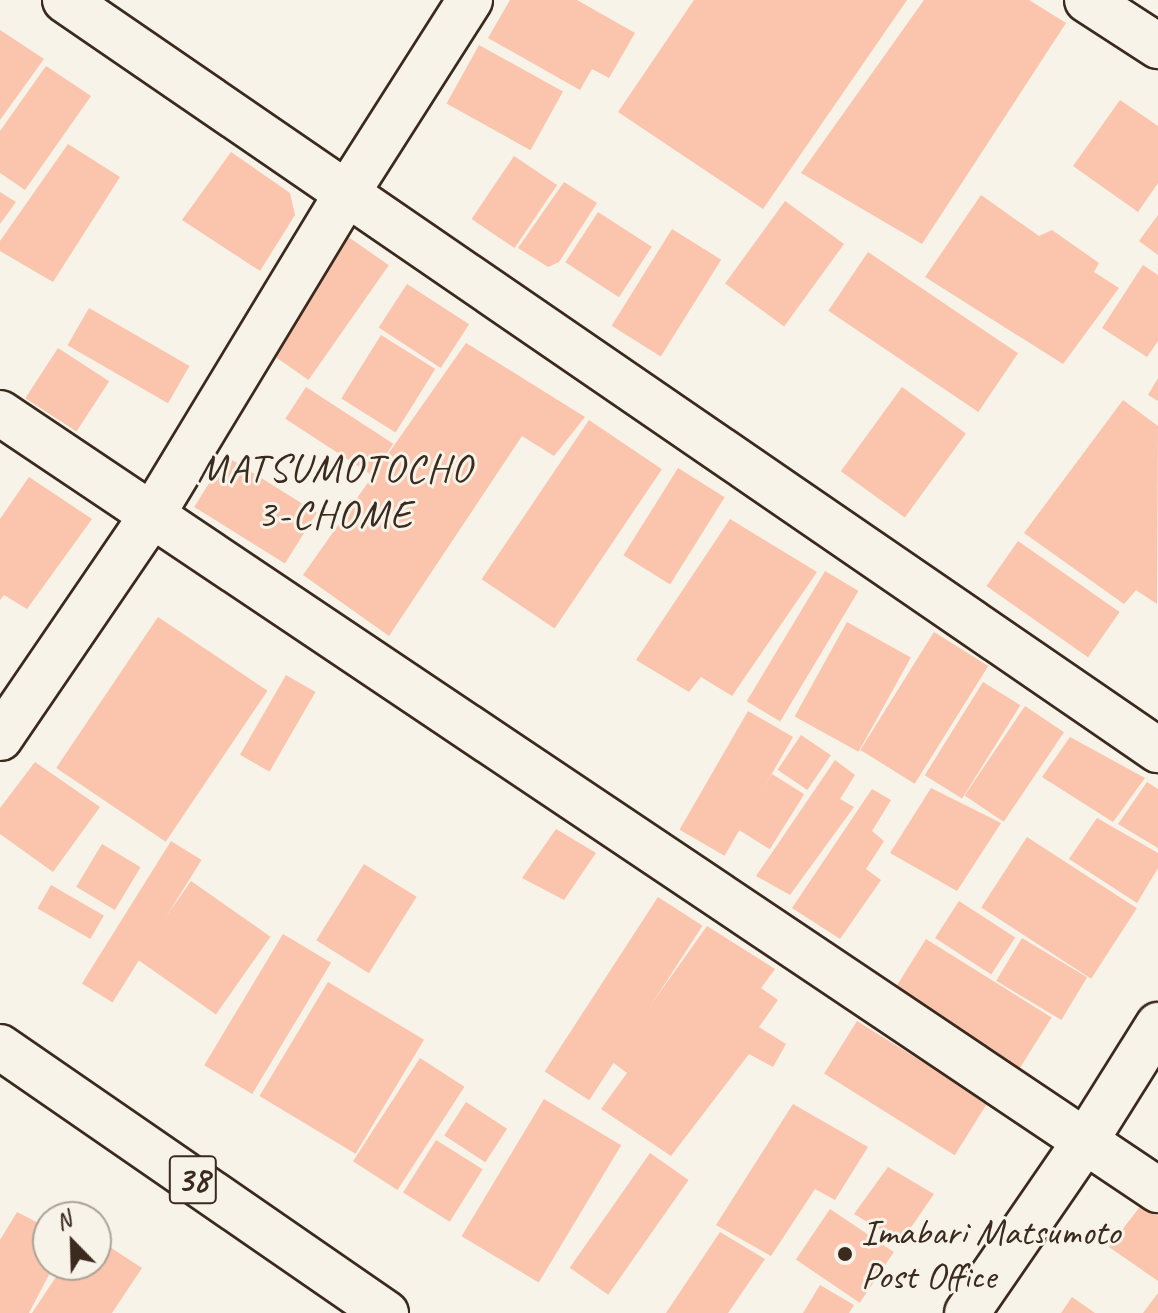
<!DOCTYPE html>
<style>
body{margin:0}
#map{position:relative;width:1158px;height:1313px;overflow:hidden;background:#f7f3e8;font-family:Caveat,sans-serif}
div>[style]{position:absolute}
.building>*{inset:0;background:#fac4ad;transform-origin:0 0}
.roads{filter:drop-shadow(2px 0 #3b2a1e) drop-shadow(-2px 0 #3b2a1e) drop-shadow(0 2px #3b2a1e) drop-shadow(0 -2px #3b2a1e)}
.minor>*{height:44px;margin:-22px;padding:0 22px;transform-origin:22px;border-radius:22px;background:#f7f3e8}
.tertiary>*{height:44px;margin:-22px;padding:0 22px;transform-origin:22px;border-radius:22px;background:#f7f3e8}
.primary>*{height:44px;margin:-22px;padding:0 22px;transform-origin:22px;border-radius:22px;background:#f7f3e8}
.dots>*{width:22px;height:22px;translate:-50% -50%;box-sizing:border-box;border:4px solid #f7f3e8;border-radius:50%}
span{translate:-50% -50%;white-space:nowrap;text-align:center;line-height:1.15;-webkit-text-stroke:6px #f7f3e8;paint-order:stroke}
.shield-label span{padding:2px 6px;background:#f7f3e8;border:2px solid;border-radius:6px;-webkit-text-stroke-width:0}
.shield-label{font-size:36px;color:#3b2a1e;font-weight:700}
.poi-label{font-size:38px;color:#3b2a1e}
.left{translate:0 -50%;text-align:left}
.neighbourhood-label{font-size:40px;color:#3b2a1e;letter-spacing:2px}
.north{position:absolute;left:32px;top:1201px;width:80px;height:80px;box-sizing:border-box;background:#f7f3e8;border:2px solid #aca397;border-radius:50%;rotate:337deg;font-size:22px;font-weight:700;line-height:32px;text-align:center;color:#3b2a1e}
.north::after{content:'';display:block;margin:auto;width:28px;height:36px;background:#3b2a1e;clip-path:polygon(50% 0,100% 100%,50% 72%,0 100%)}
</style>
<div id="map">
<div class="building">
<div style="clip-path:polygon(510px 0,577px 0,635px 33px,609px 78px,592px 69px,580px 90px,488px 38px)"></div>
<div style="clip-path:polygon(694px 0,907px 0,763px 209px,618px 112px)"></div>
<div style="clip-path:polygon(924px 0,1029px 0,1066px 23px,922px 244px,801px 173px)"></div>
<div style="clip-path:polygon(0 30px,44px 59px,0 120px)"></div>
<div style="left:479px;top:45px;width:96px;height:67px;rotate:29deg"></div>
<div style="clip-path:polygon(46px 66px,91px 96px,25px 190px,0 173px,0 131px)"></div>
<div style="clip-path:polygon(1120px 100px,1158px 126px,1158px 183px,1138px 212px,1073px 166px)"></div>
<div style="clip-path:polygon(68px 144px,120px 177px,53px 282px,0 251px,0 241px)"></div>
<div style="clip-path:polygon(231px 152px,290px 193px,295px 215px,260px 271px,182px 220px)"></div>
<div style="left:514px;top:156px;width:52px;height:76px;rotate:34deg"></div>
<div style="clip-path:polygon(564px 182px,597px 203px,559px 262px,548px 267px,518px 248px)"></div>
<div style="clip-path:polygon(0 192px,16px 202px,0 224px)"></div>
<div style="clip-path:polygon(981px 195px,1039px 236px,1052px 230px,1099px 263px,1094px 272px,1119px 288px,1063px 364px,925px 277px)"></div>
<div style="left:785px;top:201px;width:73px;height:102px;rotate:36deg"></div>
<div style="left:598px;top:212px;width:64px;height:60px;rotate:33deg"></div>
<div style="clip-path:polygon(1158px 215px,1158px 255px,1139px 241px)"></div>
<div style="left:672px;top:229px;width:58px;height:114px;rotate:32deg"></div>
<div style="left:347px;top:236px;width:51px;height:140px;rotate:35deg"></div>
<div style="left:868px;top:252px;width:181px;height:71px;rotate:34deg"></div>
<div style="clip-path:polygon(1143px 265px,1158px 275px,1158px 341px,1147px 357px,1102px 328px)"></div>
<div style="left:407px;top:284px;width:74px;height:52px;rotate:33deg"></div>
<div style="left:89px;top:308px;width:116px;height:43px;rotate:30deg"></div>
<div style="left:381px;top:335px;width:64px;height:75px;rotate:32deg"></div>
<div style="clip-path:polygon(466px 343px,585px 417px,554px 456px,522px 436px,389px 636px,303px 575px)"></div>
<div style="left:58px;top:348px;width:61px;height:60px;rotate:33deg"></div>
<div style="clip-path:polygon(1158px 378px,1158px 401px,1148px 395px)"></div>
<div style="left:306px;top:387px;width:104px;height:38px;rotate:33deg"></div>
<div style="left:902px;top:387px;width:79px;height:104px;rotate:36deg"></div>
<div style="clip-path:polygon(1123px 400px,1158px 426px,1157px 604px,1136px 590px,1124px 604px,1024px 533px)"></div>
<div style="left:589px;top:420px;width:88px;height:192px;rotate:34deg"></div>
<div style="left:226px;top:456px;width:107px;height:60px;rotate:32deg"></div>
<div style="left:678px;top:468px;width:55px;height:103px;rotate:32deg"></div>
<div style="clip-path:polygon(29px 477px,92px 519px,27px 609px,4px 595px,0 600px,0 519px)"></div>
<div style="clip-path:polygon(730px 519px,817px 572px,732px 696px,701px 677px,689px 692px,636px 660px)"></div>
<div style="left:1018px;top:541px;width:124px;height:55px;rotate:35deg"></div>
<div style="left:825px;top:571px;width:39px;height:152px;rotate:31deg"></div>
<div style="left:158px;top:617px;width:132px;height:182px;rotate:34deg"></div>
<div style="left:847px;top:622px;width:73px;height:108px;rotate:29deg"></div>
<div style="left:934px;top:632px;width:64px;height:139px;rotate:32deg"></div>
<div style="left:286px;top:675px;width:34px;height:92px;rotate:30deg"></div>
<div style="left:983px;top:682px;width:44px;height:110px;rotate:32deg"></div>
<div style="left:1025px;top:706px;width:47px;height:108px;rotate:34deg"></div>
<div style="left:748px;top:711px;width:52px;height:137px;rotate:30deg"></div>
<div style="left:801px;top:735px;width:36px;height:42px;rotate:34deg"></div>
<div style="clip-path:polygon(1070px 737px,1145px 778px,1113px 822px,1042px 777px)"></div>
<div style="clip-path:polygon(835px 760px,855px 775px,840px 799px,854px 807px,790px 895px,756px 876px)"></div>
<div style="clip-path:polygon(35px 762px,100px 807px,53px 872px,0 834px,0 808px)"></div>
<div style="left:772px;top:774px;width:38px;height:65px;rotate:32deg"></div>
<div style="clip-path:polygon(1147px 782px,1158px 789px,1158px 848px,1118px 824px)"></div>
<div style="clip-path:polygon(931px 788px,1001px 823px,957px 891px,890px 853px)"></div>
<div style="clip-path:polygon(872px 789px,891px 800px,872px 831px,884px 841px,866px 869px,881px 880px,840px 939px,792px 908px)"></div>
<div style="clip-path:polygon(1097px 818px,1158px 853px,1158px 868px,1137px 903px,1069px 859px)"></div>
<div style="clip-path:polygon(556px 829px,596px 853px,564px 900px,522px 878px)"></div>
<div style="left:1027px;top:837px;width:131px;height:84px;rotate:33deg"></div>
<div style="left:171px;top:841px;width:36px;height:168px;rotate:32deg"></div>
<div style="left:102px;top:844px;width:45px;height:50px;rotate:31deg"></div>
<div style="left:364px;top:864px;width:62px;height:90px;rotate:32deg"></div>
<div style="left:191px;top:881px;width:97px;height:95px;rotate:35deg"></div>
<div style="left:51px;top:885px;width:61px;height:27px;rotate:30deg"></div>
<div style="left:658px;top:897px;width:53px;height:208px;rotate:33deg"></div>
<div style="left:959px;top:901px;width:67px;height:44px;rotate:33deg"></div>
<div style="clip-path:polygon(707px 926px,775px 969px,761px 988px,778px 1000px,759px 1027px,786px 1044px,773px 1067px,749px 1054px,671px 1156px,601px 1109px,627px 1073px,611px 1061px)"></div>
<div style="left:283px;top:934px;width:56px;height:153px;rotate:31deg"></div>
<div style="left:1022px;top:938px;width:76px;height:50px;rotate:31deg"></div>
<div style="left:926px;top:939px;width:148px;height:63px;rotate:32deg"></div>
<div style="left:328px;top:982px;width:112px;height:133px;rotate:31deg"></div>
<div style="left:857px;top:1021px;width:154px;height:62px;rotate:32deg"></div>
<div style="left:420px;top:1058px;width:53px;height:123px;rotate:33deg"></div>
<div style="left:544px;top:1099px;width:90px;height:160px;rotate:31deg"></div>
<div style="left:466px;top:1102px;width:49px;height:40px;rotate:33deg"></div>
<div style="clip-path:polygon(793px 1104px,868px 1147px,835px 1200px,815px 1189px,771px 1256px,716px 1225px)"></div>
<div style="left:436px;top:1140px;width:55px;height:62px;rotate:32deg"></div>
<div style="left:650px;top:1153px;width:47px;height:140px;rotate:35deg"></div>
<div style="clip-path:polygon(888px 1167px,934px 1194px,901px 1242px,854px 1214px)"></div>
<div style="clip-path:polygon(1142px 1204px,1158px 1216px,1158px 1281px,1109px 1247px)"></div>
<div style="left:830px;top:1209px;width:77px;height:61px;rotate:34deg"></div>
<div style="clip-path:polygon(17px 1212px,48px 1228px,48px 1265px,54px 1265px,29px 1313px,0 1313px,0 1240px)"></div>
<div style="clip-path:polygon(720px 1232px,765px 1259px,728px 1313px,666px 1313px)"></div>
<div style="clip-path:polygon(96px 1238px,142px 1268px,112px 1313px,32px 1313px,64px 1265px,96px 1265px)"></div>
<div style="clip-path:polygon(820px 1285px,854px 1305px,849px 1313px,803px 1313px)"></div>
<div style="clip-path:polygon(1158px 1293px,1158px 1313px,1143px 1313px)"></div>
<div style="clip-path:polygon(1072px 1297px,1095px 1313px,1061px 1313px)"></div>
</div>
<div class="roads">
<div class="minor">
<div style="left:65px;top:0;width:1326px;rotate:34.46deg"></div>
<div style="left:1087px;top:0;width:85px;rotate:32.9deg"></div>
<div style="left:0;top:413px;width:1395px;rotate:33.86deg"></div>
<div style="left:0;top:738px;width:270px;rotate:-55.7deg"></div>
<div style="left:152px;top:515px;width:376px;rotate:-58.8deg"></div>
<div style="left:347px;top:193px;width:229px;rotate:-57.5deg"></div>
</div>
<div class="tertiary">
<div style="left:967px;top:1313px;width:210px;rotate:-55.5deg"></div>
<div style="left:1086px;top:1140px;width:136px;rotate:-57.9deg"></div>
</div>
<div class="primary">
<div style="left:0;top:1047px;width:469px;rotate:34.6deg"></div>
</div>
</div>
<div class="dots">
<div style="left:845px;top:1254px;background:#3b2a1e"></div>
</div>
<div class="shield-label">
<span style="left:193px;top:1180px">38</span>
</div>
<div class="poi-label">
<span class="left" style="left:861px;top:1254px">Imabari Matsumoto<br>Post Office</span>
</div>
<div class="neighbourhood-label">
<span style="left:335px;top:491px">MATSUMOTOCHO<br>3-CHOME</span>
</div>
<div class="north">N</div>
</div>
